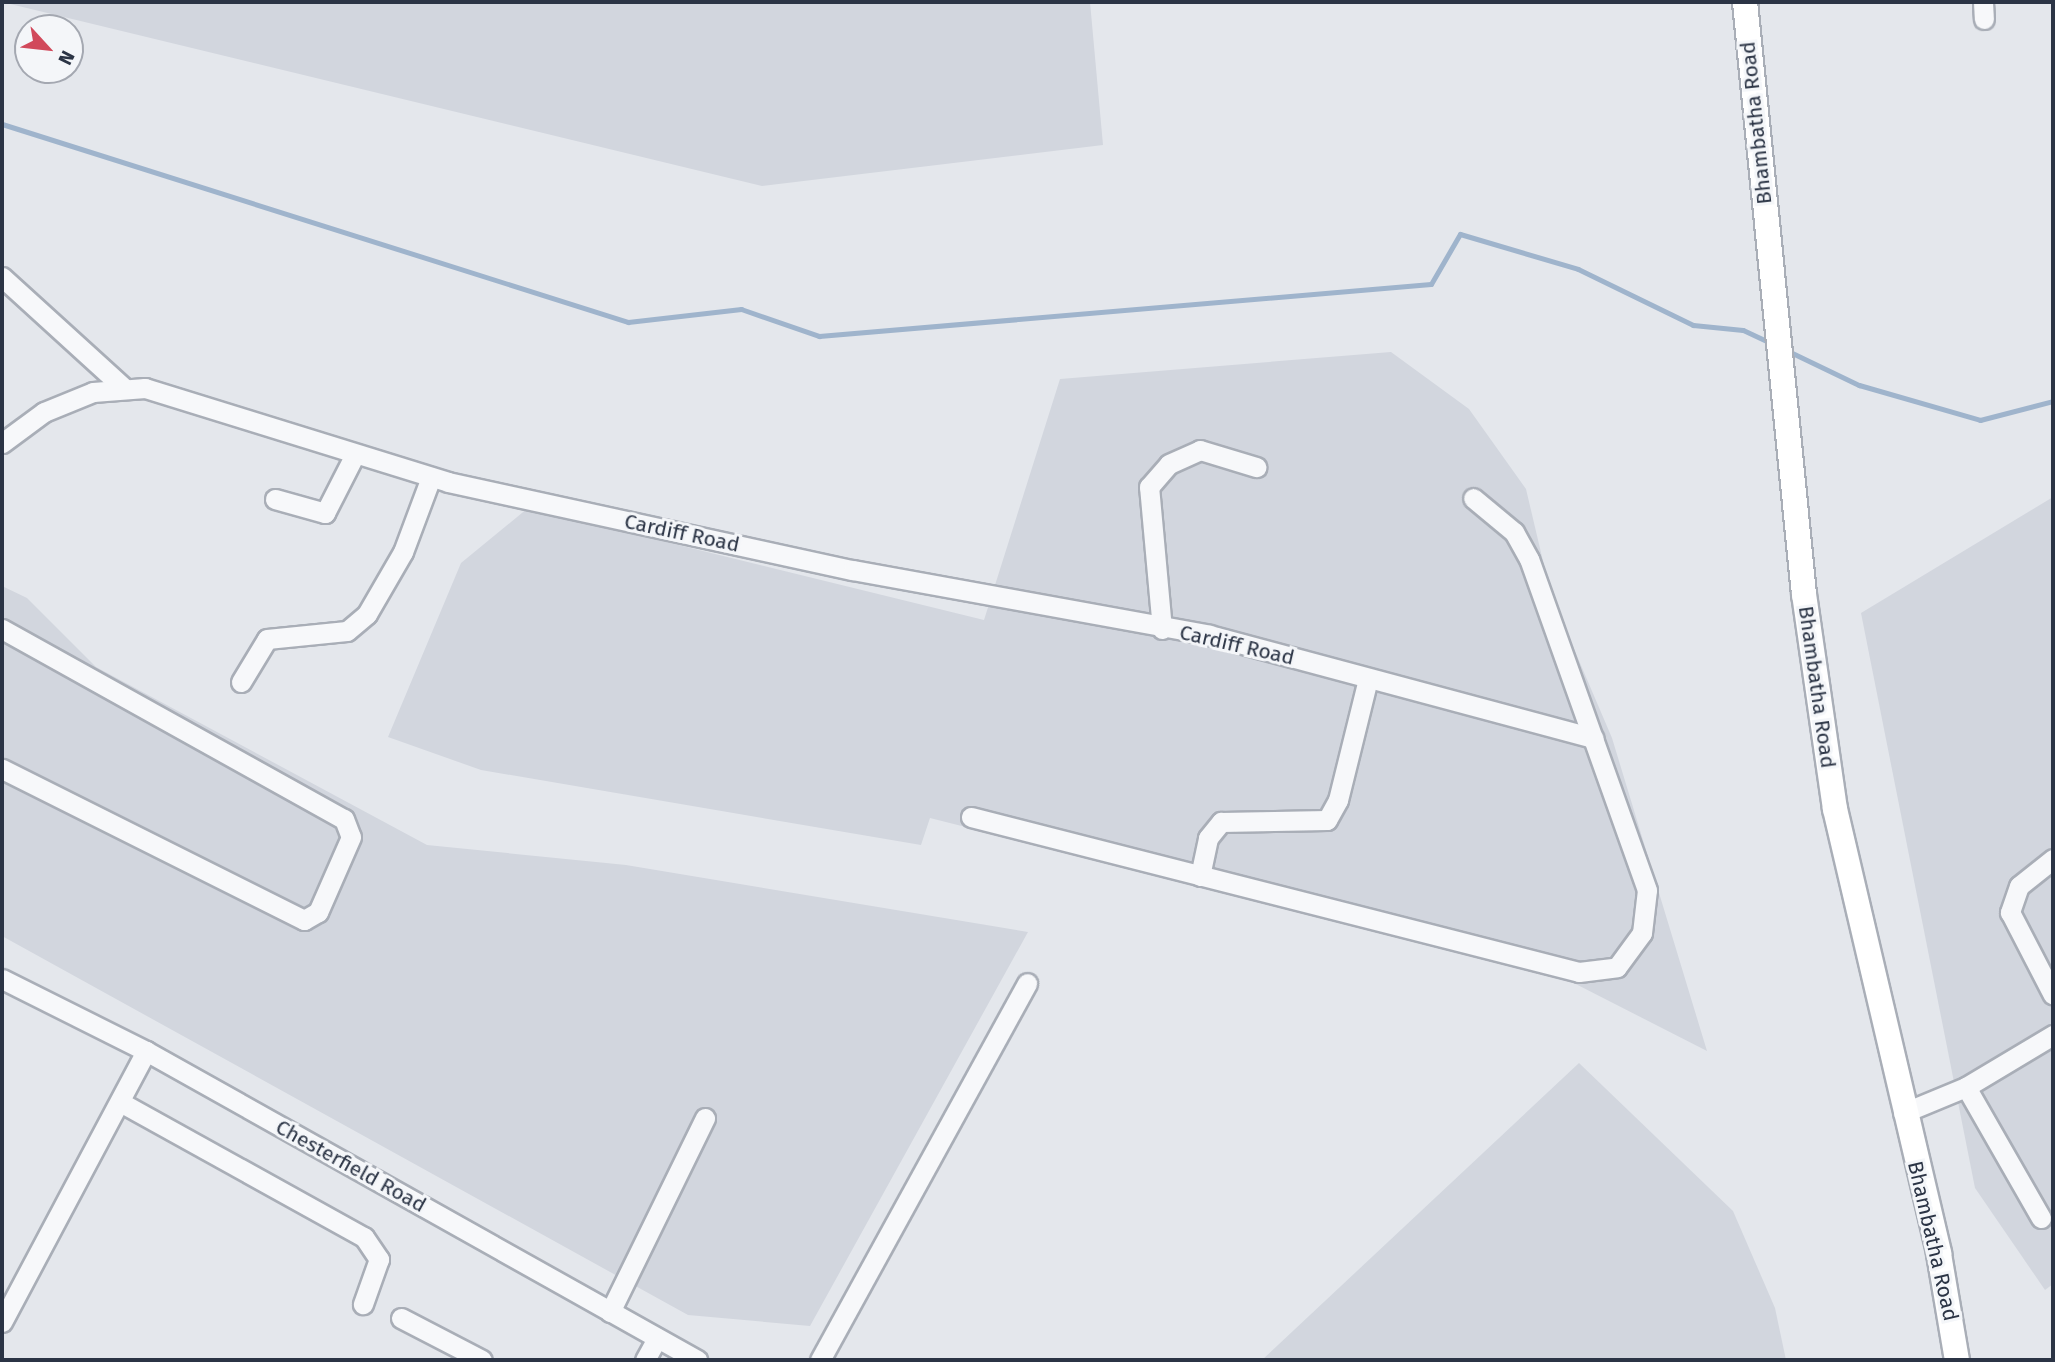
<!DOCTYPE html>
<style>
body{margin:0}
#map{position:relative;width:2055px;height:1362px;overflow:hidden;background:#e4e7ec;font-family:"Fira Sans",sans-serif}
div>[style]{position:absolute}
.built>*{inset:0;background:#d2d6de}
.stream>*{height:5px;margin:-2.5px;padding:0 2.5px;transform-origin:2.5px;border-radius:2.5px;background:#9fb4cc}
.roads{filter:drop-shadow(2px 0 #a9aeb7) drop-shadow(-2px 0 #a9aeb7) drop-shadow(0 2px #a9aeb7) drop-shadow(0 -2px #a9aeb7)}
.minor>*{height:19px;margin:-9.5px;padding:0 9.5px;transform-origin:9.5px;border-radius:9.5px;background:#f7f8fa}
.major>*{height:24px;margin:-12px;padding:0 12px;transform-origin:12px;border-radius:12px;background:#fff}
span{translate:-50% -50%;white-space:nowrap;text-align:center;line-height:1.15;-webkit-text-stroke:6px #f4f6f9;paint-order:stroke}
.street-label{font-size:21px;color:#2b3445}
.frame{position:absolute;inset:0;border:4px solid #2b3445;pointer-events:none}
.north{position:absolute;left:14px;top:14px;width:70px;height:70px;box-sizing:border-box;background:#f4f6f9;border:2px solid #a4a8b1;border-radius:50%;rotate:117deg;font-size:19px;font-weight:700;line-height:28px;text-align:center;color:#2b3445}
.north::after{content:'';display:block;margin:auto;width:24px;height:32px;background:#d1495b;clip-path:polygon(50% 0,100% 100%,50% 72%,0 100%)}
</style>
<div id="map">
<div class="built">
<div style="clip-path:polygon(2px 2px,1090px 2px,1103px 145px,762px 186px)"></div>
<div style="clip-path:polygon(1391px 352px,1469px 409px,1526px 489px,1551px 595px,1612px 738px,1707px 1051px,1562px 977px,930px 818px,921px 845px,481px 770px,388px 737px,461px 563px,528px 508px,984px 620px,1060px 379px)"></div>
<div style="clip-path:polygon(2053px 497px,2053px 1284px,2045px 1290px,1975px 1188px,1861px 613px)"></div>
<div style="clip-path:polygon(2px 586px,27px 598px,96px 667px,427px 845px,626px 865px,1028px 932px,810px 1326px,688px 1315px,2px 936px)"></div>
<div style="clip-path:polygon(1579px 1063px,1733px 1211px,1775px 1308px,1786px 1360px,1262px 1360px)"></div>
</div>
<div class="stream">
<div style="left:2px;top:124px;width:657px;rotate:17.55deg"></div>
<div style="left:628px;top:322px;width:114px;rotate:-6.6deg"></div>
<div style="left:741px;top:309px;width:83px;rotate:19.1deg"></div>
<div style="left:819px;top:336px;width:614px;rotate:-4.86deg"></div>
<div style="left:1431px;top:284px;width:58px;rotate:-59.9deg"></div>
<div style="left:1460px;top:234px;width:123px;rotate:16.5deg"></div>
<div style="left:1578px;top:269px;width:128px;rotate:26deg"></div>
<div style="left:1693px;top:325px;width:50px;rotate:5.7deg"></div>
<div style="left:1743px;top:330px;width:33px;rotate:25deg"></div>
<div style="left:1788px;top:351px;width:79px;rotate:25.6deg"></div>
<div style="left:1859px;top:385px;width:126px;rotate:16.1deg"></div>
<div style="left:1980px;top:420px;width:75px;rotate:-14.6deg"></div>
</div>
<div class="roads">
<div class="minor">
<div style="left:1983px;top:2px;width:17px;rotate:87deg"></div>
<div style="left:2px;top:277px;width:164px;rotate:42.3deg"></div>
<div style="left:2px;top:443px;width:52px;rotate:-36.4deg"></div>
<div style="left:44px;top:412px;width:53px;rotate:-22.2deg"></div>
<div style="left:93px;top:392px;width:52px;rotate:-4.4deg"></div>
<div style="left:145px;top:388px;width:317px;rotate:17.2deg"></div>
<div style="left:448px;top:482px;width:414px;rotate:12.3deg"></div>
<div style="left:853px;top:570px;width:362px;rotate:10.3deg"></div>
<div style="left:1209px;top:635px;width:398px;rotate:15deg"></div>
<div style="left:275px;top:499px;width:52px;rotate:15.6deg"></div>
<div style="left:325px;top:513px;width:66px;rotate:-63deg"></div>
<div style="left:2px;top:629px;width:391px;rotate:29.1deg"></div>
<div style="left:344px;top:819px;width:19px;rotate:69deg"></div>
<div style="left:351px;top:837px;width:82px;rotate:113.7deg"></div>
<div style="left:318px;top:912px;width:16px;rotate:150deg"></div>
<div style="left:304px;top:920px;width:338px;rotate:-153.4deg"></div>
<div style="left:1162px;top:629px;width:143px;rotate:-95.2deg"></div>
<div style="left:1149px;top:487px;width:30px;rotate:-49deg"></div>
<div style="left:1169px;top:464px;width:34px;rotate:-24deg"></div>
<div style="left:1200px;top:450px;width:59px;rotate:16.9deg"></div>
<div style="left:241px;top:682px;width:50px;rotate:-58.8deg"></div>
<div style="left:267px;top:639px;width:80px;rotate:-5.7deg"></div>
<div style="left:347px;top:631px;width:26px;rotate:-40deg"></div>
<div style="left:367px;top:614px;width:72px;rotate:-59.9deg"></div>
<div style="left:403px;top:552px;width:80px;rotate:-69.5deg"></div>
<div style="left:971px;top:817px;width:627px;rotate:14.3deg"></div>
<div style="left:1579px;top:972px;width:38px;rotate:-7deg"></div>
<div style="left:1617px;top:967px;width:42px;rotate:-53.7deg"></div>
<div style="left:1642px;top:933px;width:43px;rotate:-83.4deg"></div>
<div style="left:1647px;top:890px;width:351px;rotate:-109.6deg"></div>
<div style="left:1529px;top:559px;width:31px;rotate:-119deg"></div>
<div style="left:1514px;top:532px;width:53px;rotate:-140.3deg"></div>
<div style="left:2053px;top:859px;width:43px;rotate:141.5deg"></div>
<div style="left:2019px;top:886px;width:28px;rotate:109deg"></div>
<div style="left:2010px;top:912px;width:93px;rotate:62.6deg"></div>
<div style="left:1200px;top:876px;width:39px;rotate:-78deg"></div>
<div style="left:1208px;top:838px;width:21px;rotate:-51deg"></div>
<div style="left:1221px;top:822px;width:106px;rotate:-1.1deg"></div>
<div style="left:1327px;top:820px;width:23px;rotate:-61deg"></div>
<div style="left:1338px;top:800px;width:125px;rotate:-76.1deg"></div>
<div style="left:2px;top:979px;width:161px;rotate:26.6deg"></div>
<div style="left:146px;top:1051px;width:632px;rotate:29.28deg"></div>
<div style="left:1966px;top:1087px;width:151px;rotate:60.2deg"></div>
<div style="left:120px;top:1102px;width:279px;rotate:29deg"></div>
<div style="left:364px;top:1237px;width:27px;rotate:56deg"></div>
<div style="left:379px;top:1259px;width:48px;rotate:109.6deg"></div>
<div style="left:1903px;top:1113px;width:68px;rotate:-22.4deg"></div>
<div style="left:1966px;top:1087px;width:101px;rotate:-30.9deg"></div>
<div style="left:610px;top:1312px;width:216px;rotate:-63.9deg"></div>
<div style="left:401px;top:1318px;width:91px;rotate:27.4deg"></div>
<div style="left:2px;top:1322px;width:307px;rotate:-62deg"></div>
<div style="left:645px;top:1360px;width:25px;rotate:-61deg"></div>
<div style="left:820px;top:1360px;width:430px;rotate:-61.2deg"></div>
</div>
<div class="major">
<div style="left:1745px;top:2px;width:595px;rotate:84.31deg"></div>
<div style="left:1804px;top:594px;width:217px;rotate:81.8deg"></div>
<div style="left:1835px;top:809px;width:457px;rotate:76.8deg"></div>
<div style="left:1939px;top:1254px;width:108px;rotate:80.4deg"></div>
</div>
</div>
<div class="street-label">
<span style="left:1756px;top:123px;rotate:-96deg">Bhambatha Road</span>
<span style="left:682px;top:533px;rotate:12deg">Cardiff Road</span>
<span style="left:1237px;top:645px;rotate:13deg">Cardiff Road</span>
<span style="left:1817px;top:687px;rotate:82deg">Bhambatha Road</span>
<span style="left:351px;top:1166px;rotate:29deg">Chesterfield Road</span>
<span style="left:1933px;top:1241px;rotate:77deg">Bhambatha Road</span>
</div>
<div class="frame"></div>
<div class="north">N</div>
</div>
